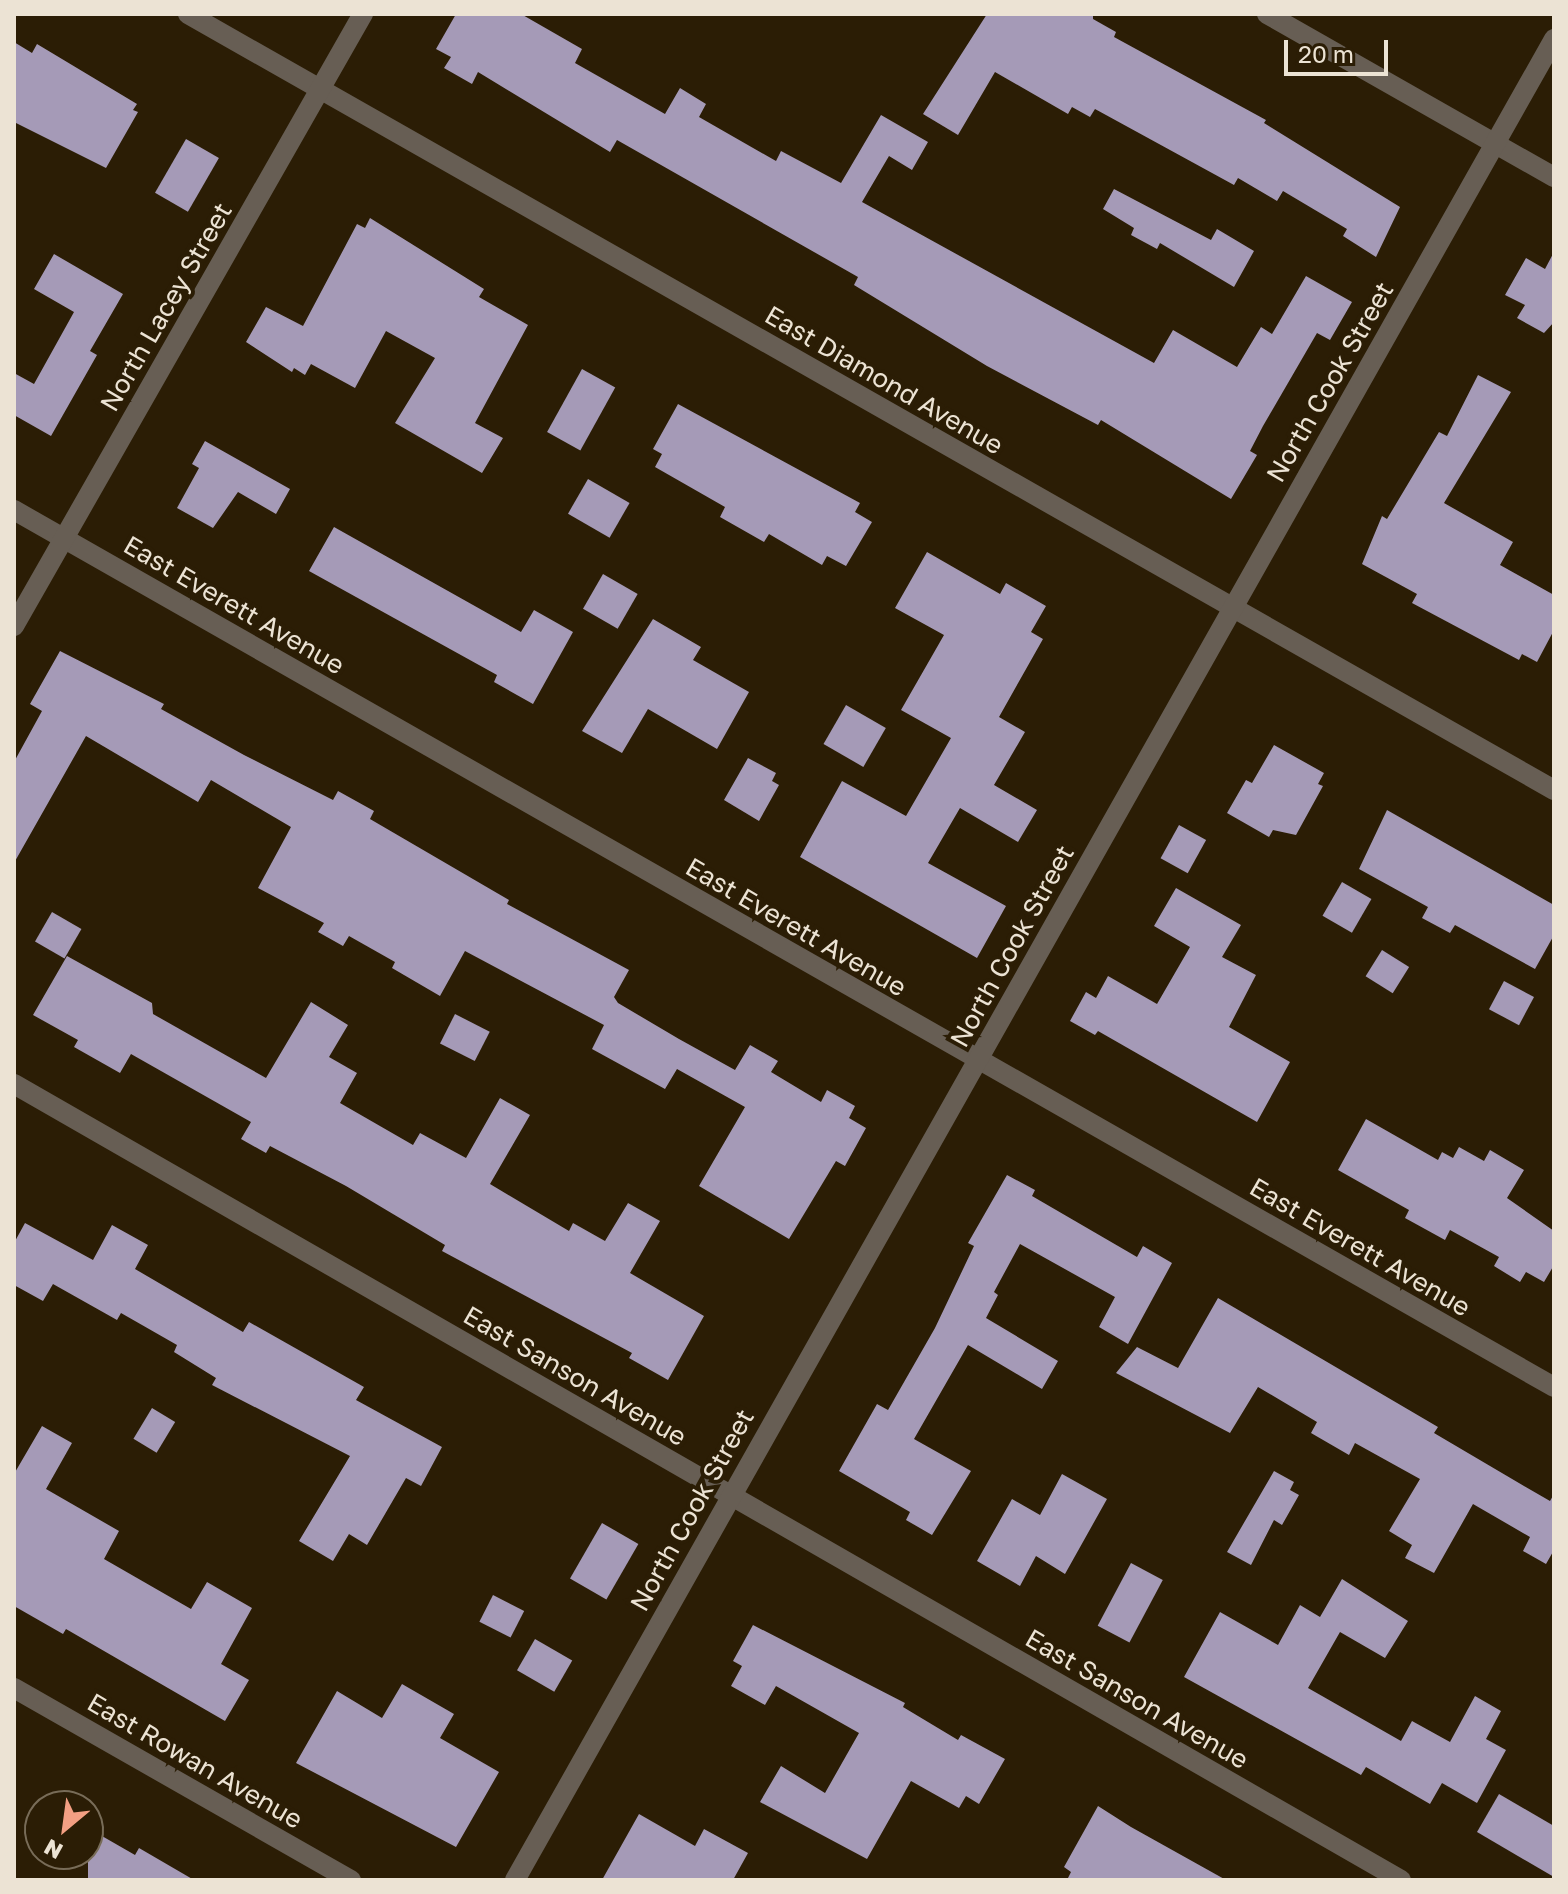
<!DOCTYPE html>
<style>
body{margin:0}
#map{position:relative;width:1568px;height:1894px;overflow:hidden;background:#2b1d05;font-family:"Golos Text",sans-serif}
div>[style]{position:absolute}
.building>*{inset:0;background:#a59ab7;transform-origin:0 0}
.minor>*{height:20px;margin:-10px;padding:0 10px;transform-origin:10px;border-radius:10px;background:#675e54}
span{translate:-50% -50%;white-space:nowrap;text-align:center;line-height:1.15;-webkit-text-stroke:8px #2b1d05;paint-order:stroke}
.street-label{font-size:26px;color:#ece3d4}
.frame{position:absolute;inset:0;border:16px solid #ece3d4;pointer-events:none}
.north{position:absolute;left:24px;top:1790px;width:80px;height:80px;box-sizing:border-box;background:#2b1d05;border:2px solid #786c58;border-radius:50%;rotate:209deg;font-size:22px;font-weight:700;line-height:32px;text-align:center;color:#ece3d4}
.north::after{content:'';display:block;margin:auto;width:28px;height:36px;background:#f39f83;clip-path:polygon(50% 0,100% 100%,50% 72%,0 100%)}
.scale{position:absolute;left:1284px;top:40px;width:104px;height:36px;box-sizing:border-box;border:4px solid #ece3d4;border-top:0;padding-left:10px;font-size:24px;line-height:28px;white-space:nowrap;color:#ece3d4;-webkit-text-stroke:6px #2b1d05;paint-order:stroke}
</style>
<div id="map">
<div class="building">
<div style="clip-path:polygon(456px 14px,521px 14px,582px 49px,575px 63px,665px 114px,680px 88px,706px 104px,699px 117px,776px 161px,781px 151px,841px 183px,881px 115px,928px 142px,912px 170px,889px 156px,862px 202px,1154px 363px,1173px 330px,1237px 367px,1261px 327px,1272px 334px,1306px 276px,1352px 302px,1330px 340px,1317px 333px,1263px 426px,1250px 451px,1257px 455px,1231px 499px,1101px 420px,1098px 425px,987px 366px,854px 285px,858px 277px,617px 140px,610px 152px,478px 72px,472px 84px,444px 68px,451px 57px,436px 49px)"></div>
<div style="clip-path:polygon(987px 14px,1093px 14px,1093px 19px,1116px 32px,1114px 37px,1266px 120px,1264px 123px,1400px 207px,1376px 257px,1343px 236px,1347px 229px,1283px 191px,1277px 201px,1238px 178px,1234px 185px,1095px 109px,1090px 117px,1072px 107px,1068px 114px,995px 72px,958px 135px,923px 114px)"></div>
<div style="clip-path:polygon(14px 42px,32px 53px,37px 44px,137px 104px,133px 110px,138px 112px,106px 168px,14px 122px)"></div>
<div style="left:186px;top:139px;width:38px;height:62px;rotate:30deg"></div>
<div style="clip-path:polygon(1114px 189px,1211px 240px,1217px 229px,1254px 251px,1234px 287px,1160px 243px,1157px 249px,1131px 235px,1134px 228px,1103px 209px)"></div>
<div style="clip-path:polygon(370px 218px,484px 289px,479px 297px,528px 325px,475px 423px,503px 438px,482px 473px,395px 423px,435px 358px,386px 331px,355px 388px,311px 364px,305px 375px,294px 368px,292px 372px,246px 342px,266px 307px,303px 326px,357px 224px,365px 228px)"></div>
<div style="clip-path:polygon(1554px 252px,1554px 322px,1544px 333px,1517px 318px,1525px 305px,1505px 295px,1526px 258px,1545px 269px)"></div>
<div style="clip-path:polygon(54px 254px,123px 294px,90px 351px,97px 355px,51px 436px,14px 415px,14px 373px,34px 384px,74px 312px,34px 289px)"></div>
<div style="left:582px;top:369px;width:38px;height:72px;rotate:29deg"></div>
<div style="clip-path:polygon(1478px 375px,1511px 392px,1444px 503px,1513px 542px,1500px 565px,1554px 595px,1554px 630px,1537px 662px,1522px 654px,1519px 660px,1412px 603px,1417px 594px,1362px 564px,1382px 516px,1387px 519px,1439px 432px,1447px 436px)"></div>
<div style="clip-path:polygon(678px 404px,860px 503px,855px 512px,872px 522px,846px 566px,827px 556px,822px 565px,769px 534px,764px 542px,720px 517px,725px 507px,655px 467px,662px 454px,653px 449px)"></div>
<div style="clip-path:polygon(205px 441px,290px 489px,276px 514px,238px 492px,213px 528px,177px 508px,199px 468px,192px 464px)"></div>
<div style="left:588px;top:479px;width:48px;height:40px;rotate:30deg"></div>
<div style="clip-path:polygon(334px 527px,521px 632px,534px 610px,573px 632px,533px 704px,494px 682px,497px 675px,309px 571px)"></div>
<div style="clip-path:polygon(927px 552px,1000px 594px,1006px 583px,1046px 606px,1031px 632px,1043px 639px,999px 717px,1025px 732px,994px 785px,1037px 810px,1018px 842px,960px 808px,928px 863px,1006px 906px,977px 958px,800px 857px,842px 781px,906px 816px,951px 738px,901px 710px,944px 635px,895px 608px)"></div>
<div style="left:603px;top:574px;width:40px;height:40px;rotate:30deg"></div>
<div style="clip-path:polygon(653px 619px,701px 647px,693px 660px,749px 692px,717px 749px,648px 709px,622px 753px,582px 731px)"></div>
<div style="clip-path:polygon(60px 651px,164px 704px,161px 709px,244px 755px,333px 800px,338px 791px,374px 811px,370px 819px,509px 900px,507px 904px,629px 970px,614px 997px,618px 1003px,679px 1039px,735px 1070px,750px 1045px,778px 1061px,771px 1072px,821px 1102px,827px 1090px,855px 1106px,849px 1118px,866px 1128px,845px 1166px,836px 1161px,789px 1239px,699px 1186px,745px 1107px,677px 1069px,665px 1089px,592px 1049px,604px 1025px,465px 951px,440px 996px,392px 968px,395px 962px,349px 936px,343px 946px,318px 932px,324px 923px,258px 888px,291px 827px,211px 780px,198px 802px,86px 736px,14px 863px,14px 762px,42px 711px,30px 704px)"></div>
<div style="left:846px;top:705px;width:46px;height:45px;rotate:30deg"></div>
<div style="clip-path:polygon(1274px 745px,1324px 773px,1318px 784px,1323px 786px,1296px 835px,1273px 830px,1269px 837px,1227px 813px,1246px 780px,1252px 783px)"></div>
<div style="clip-path:polygon(748px 758px,776px 773px,772px 781px,779px 785px,759px 821px,724px 800px)"></div>
<div style="clip-path:polygon(1387px 810px,1554px 905px,1554px 935px,1535px 969px,1455px 925px,1450px 933px,1422px 918px,1428px 907px,1359px 869px)"></div>
<div style="left:1179px;top:825px;width:31px;height:38px;rotate:29deg"></div>
<div style="left:1342px;top:882px;width:34px;height:39px;rotate:30deg"></div>
<div style="clip-path:polygon(1176px 888px,1241px 925px,1222px 957px,1256px 975px,1229px 1027px,1290px 1062px,1257px 1122px,1098px 1031px,1095px 1035px,1070px 1021px,1086px 992px,1096px 998px,1108px 976px,1157px 1004px,1190px 947px,1154px 926px)"></div>
<div style="left:52px;top:912px;width:34px;height:34px;rotate:30deg"></div>
<div style="left:1382px;top:950px;width:32px;height:31px;rotate:32deg"></div>
<div style="clip-path:polygon(67px 956px,152px 1003px,153px 1014px,266px 1078px,311px 1002px,348px 1025px,329px 1057px,357px 1073px,340px 1103px,413px 1145px,420px 1133px,466px 1158px,500px 1098px,530px 1115px,490px 1184px,569px 1231px,573px 1223px,605px 1241px,628px 1203px,660px 1221px,630px 1273px,704px 1316px,668px 1380px,629px 1358px,632px 1353px,442px 1251px,445px 1245px,346px 1186px,270px 1146px,266px 1153px,241px 1139px,251px 1122px,131px 1054px,120px 1073px,74px 1047px,78px 1040px,33px 1015px)"></div>
<div style="left:1504px;top:981px;width:34px;height:32px;rotate:28deg"></div>
<div style="left:455px;top:1014px;width:39px;height:33px;rotate:27deg"></div>
<div style="clip-path:polygon(1366px 1119px,1438px 1160px,1442px 1152px,1453px 1158px,1459px 1147px,1484px 1161px,1490px 1150px,1524px 1170px,1507px 1198px,1554px 1231px,1554px 1265px,1544px 1282px,1526px 1272px,1520px 1282px,1494px 1266px,1499px 1257px,1450px 1230px,1445px 1240px,1405px 1218px,1409px 1210px,1338px 1170px)"></div>
<div style="clip-path:polygon(1007px 1175px,1035px 1190px,1032px 1196px,1137px 1257px,1143px 1246px,1172px 1263px,1128px 1344px,1099px 1327px,1115px 1297px,1020px 1244px,994px 1292px,998px 1295px,986px 1318px,1058px 1361px,1042px 1389px,968px 1345px,914px 1439px,971px 1471px,932px 1535px,906px 1520px,910px 1512px,839px 1471px,877px 1404px,888px 1410px,935px 1328px,974px 1246px,968px 1243px)"></div>
<div style="clip-path:polygon(25px 1223px,93px 1260px,112px 1225px,148px 1245px,135px 1269px,243px 1332px,249px 1322px,364px 1387px,356px 1400px,442px 1447px,421px 1486px,406px 1478px,367px 1545px,349px 1534px,333px 1561px,299px 1541px,350px 1456px,212px 1385px,216px 1378px,174px 1352px,177px 1345px,121px 1313px,117px 1320px,53px 1284px,43px 1301px,14px 1285px,14px 1243px)"></div>
<div style="clip-path:polygon(1218px 1298px,1438px 1427px,1434px 1433px,1524px 1486px,1550px 1501px,1554px 1494px,1554px 1550px,1546px 1564px,1523px 1551px,1530px 1537px,1473px 1504px,1434px 1573px,1405px 1558px,1412px 1545px,1389px 1531px,1420px 1479px,1355px 1443px,1349px 1455px,1311px 1433px,1317px 1422px,1258px 1387px,1230px 1433px,1116px 1373px,1137px 1347px,1178px 1368px)"></div>
<div style="left:152px;top:1408px;width:27px;height:36px;rotate:31deg"></div>
<div style="clip-path:polygon(42px 1426px,72px 1443px,46px 1489px,119px 1531px,104px 1559px,191px 1609px,207px 1582px,252px 1608px,221px 1664px,249px 1680px,225px 1721px,66px 1629px,63px 1634px,14px 1606px,14px 1474px)"></div>
<div style="clip-path:polygon(1274px 1471px,1294px 1482px,1290px 1490px,1299px 1495px,1282px 1525px,1274px 1520px,1251px 1565px,1227px 1552px)"></div>
<div style="clip-path:polygon(1062px 1474px,1107px 1499px,1065px 1574px,1036px 1556px,1020px 1586px,977px 1561px,1012px 1499px,1040px 1515px)"></div>
<div style="left:602px;top:1523px;width:42px;height:64px;rotate:30deg"></div>
<div style="left:1131px;top:1563px;width:36px;height:71px;rotate:28deg"></div>
<div style="clip-path:polygon(1342px 1579px,1408px 1621px,1385px 1658px,1340px 1632px,1308px 1688px,1401px 1741px,1412px 1721px,1450px 1742px,1475px 1696px,1501px 1711px,1486px 1739px,1506px 1750px,1477px 1803px,1442px 1783px,1430px 1804px,1366px 1767px,1361px 1775px,1184px 1677px,1220px 1612px,1278px 1645px,1300px 1605px,1320px 1617px)"></div>
<div style="left:493px;top:1595px;width:35px;height:30px;rotate:27deg"></div>
<div style="clip-path:polygon(753px 1625px,905px 1703px,903px 1707px,958px 1740px,961px 1735px,1005px 1759px,979px 1804px,966px 1796px,959px 1808px,911px 1781px,867px 1859px,760px 1802px,781px 1766px,825px 1793px,859px 1733px,776px 1686px,765px 1705px,731px 1686px,742px 1666px,733px 1661px)"></div>
<div style="left:535px;top:1639px;width:43px;height:36px;rotate:30deg"></div>
<div style="clip-path:polygon(402px 1684px,454px 1714px,440px 1738px,499px 1772px,456px 1847px,296px 1763px,337px 1691px,382px 1718px)"></div>
<div style="clip-path:polygon(1499px 1794px,1554px 1826px,1554px 1877px,1477px 1832px)"></div>
<div style="clip-path:polygon(1098px 1806px,1131px 1827px,1226px 1880px,1067px 1880px,1071px 1872px,1064px 1867px)"></div>
<div style="clip-path:polygon(639px 1814px,695px 1846px,704px 1829px,748px 1853px,733px 1880px,602px 1880px)"></div>
<div style="clip-path:polygon(88px 1828px,135px 1855px,139px 1848px,194px 1880px,88px 1880px)"></div>
</div>
<div class="minor">
<div style="left:188px;top:14px;width:1571px;rotate:29.6deg"></div>
<div style="left:1267px;top:14px;width:330px;rotate:29.6deg"></div>
<div style="left:14px;top:510px;width:1772px;rotate:29.66deg"></div>
<div style="left:14px;top:626px;width:705px;rotate:-60.31deg"></div>
<div style="left:14px;top:1084px;width:1599px;rotate:29.85deg"></div>
<div style="left:14px;top:1688px;width:388px;rotate:29.7deg"></div>
<div style="left:515px;top:1880px;width:2114px;rotate:-60.56deg"></div>
</div>
<div class="street-label">
<span style="left:166px;top:307px;rotate:-60deg">North Lacey Street</span>
<span style="left:884px;top:380px;rotate:30deg">East Diamond Avenue</span>
<span style="left:1330px;top:382px;rotate:-60deg">North Cook Street</span>
<span style="left:234px;top:605px;rotate:30deg">East Everett Avenue</span>
<span style="left:796px;top:927px;rotate:30deg">East Everett Avenue</span>
<span style="left:1012px;top:946px;rotate:-61deg">North Cook Street</span>
<span style="left:1360px;top:1247px;rotate:30deg">East Everett Avenue</span>
<span style="left:575px;top:1376px;rotate:30deg">East Sanson Avenue</span>
<span style="left:692px;top:1510px;rotate:-61deg">North Cook Street</span>
<span style="left:1137px;top:1699px;rotate:30deg">East Sanson Avenue</span>
<span style="left:195px;top:1761px;rotate:30deg">East Rowan Avenue</span>
</div>
<div class="frame"></div>
<div class="north">N</div>
<div class="scale">20 m</div>
</div>
